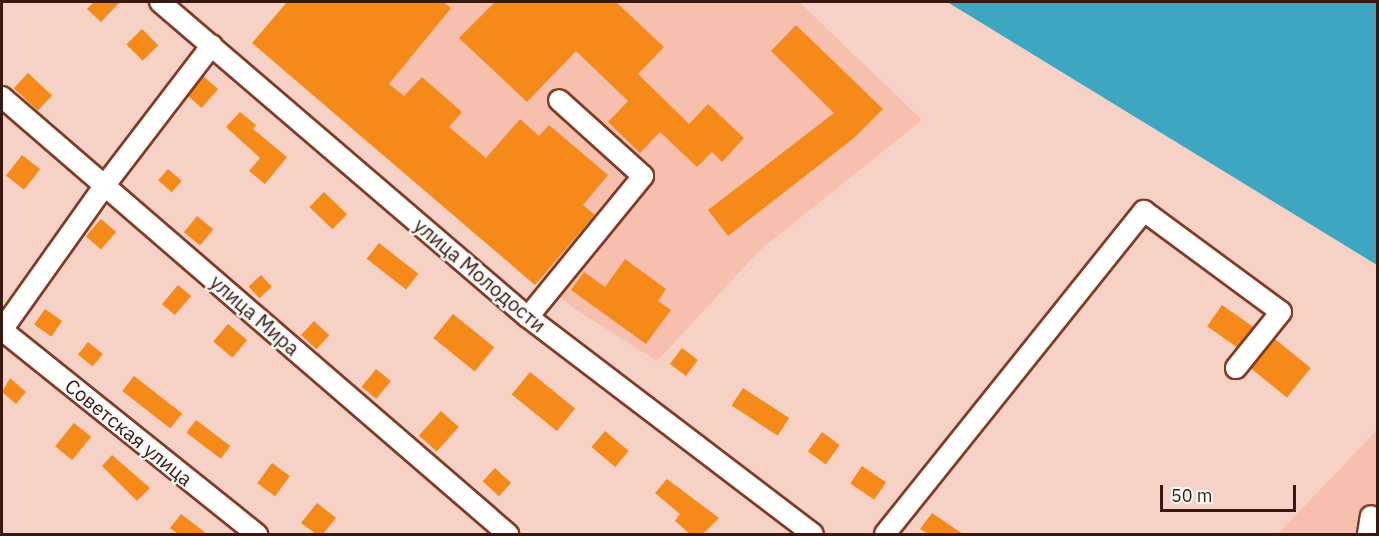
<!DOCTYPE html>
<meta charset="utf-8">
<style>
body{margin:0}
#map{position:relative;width:1379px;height:536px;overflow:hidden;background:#f5d1c6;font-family:"IBM Plex Sans",sans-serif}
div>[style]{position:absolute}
.built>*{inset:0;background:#f7bfad}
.water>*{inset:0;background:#3da6c1}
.building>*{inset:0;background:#f68a19;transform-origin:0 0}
.roads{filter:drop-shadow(2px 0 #843b23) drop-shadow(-2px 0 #843b23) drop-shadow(0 2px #843b23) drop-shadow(0 -2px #843b23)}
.minor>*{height:20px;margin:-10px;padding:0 10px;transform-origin:10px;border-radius:10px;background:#fff}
span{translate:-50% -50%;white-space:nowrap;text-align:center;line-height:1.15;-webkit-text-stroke:4.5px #fbfbfb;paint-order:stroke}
.street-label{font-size:20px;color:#39190f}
.frame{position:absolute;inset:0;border:3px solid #39190f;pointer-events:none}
.scale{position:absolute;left:1160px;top:485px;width:136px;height:27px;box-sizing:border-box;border:3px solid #39190f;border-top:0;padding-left:8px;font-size:18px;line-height:21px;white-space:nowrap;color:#39190f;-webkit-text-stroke:4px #fbfbfb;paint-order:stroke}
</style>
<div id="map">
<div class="built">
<div style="clip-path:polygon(283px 2px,799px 2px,922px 120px,759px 251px,657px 361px,572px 307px,528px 270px)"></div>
<div style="clip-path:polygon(1377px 430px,1377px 534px,1278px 534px)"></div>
</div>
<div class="water">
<div style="clip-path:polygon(948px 2px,1377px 2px,1377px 265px,949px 3px)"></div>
</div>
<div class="building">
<div style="clip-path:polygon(94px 2px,120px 2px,101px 22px,87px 9px)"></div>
<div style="clip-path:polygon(287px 2px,443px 2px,451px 8px,389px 84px,404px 96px,422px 77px,462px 112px,449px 127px,486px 158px,520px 119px,539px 136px,549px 125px,608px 175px,583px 205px,595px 215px,535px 285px,252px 43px)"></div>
<div style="clip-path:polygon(495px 2px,616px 2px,664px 47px,638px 74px,689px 124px,708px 104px,744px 138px,722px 162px,712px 152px,697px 167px,660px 132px,640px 153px,608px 122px,628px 101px,576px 51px,527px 102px,459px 38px)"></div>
<div style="clip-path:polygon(796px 25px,883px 109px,854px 138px,728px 236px,708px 210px,834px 113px,771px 51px)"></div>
<div style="left:142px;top:29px;width:23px;height:22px;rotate:45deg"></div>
<div style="left:28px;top:73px;width:33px;height:21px;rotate:43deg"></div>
<div style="left:203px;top:76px;width:20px;height:25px;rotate:41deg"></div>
<div style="clip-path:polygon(240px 112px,256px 125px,253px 129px,287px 157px,265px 184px,249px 171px,260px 158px,226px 127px)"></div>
<div style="left:22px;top:155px;width:23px;height:26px;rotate:38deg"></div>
<div style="left:168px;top:169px;width:18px;height:15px;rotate:41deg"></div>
<div style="left:324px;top:192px;width:32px;height:21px;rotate:44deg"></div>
<div style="left:197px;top:216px;width:21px;height:21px;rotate:39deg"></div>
<div style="left:101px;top:219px;width:20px;height:23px;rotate:41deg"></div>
<div style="left:379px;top:243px;width:50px;height:20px;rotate:38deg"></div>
<div style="clip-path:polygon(625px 259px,666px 289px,658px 301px,671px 310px,646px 344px,571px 290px,584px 272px,605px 287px)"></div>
<div style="left:261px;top:275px;width:16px;height:17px;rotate:47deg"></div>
<div style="left:178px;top:285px;width:17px;height:25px;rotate:40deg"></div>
<div style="left:1222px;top:305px;width:39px;height:26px;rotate:35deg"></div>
<div style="left:45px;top:309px;width:21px;height:19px;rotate:35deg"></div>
<div style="left:453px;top:314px;width:53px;height:31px;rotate:39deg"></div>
<div style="left:314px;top:321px;width:21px;height:19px;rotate:43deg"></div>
<div style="left:228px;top:324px;width:25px;height:23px;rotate:40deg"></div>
<div style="left:1275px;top:339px;width:46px;height:38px;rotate:39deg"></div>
<div style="left:88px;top:342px;width:19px;height:16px;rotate:39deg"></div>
<div style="left:682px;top:348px;width:20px;height:20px;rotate:37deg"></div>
<div style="left:376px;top:369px;width:19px;height:23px;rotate:39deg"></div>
<div style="left:530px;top:372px;width:58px;height:29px;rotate:39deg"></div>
<div style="left:134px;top:376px;width:61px;height:19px;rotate:38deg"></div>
<div style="clip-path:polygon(10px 378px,26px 392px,16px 404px,2px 392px)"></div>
<div style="left:743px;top:388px;width:55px;height:21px;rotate:33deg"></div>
<div style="left:441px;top:411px;width:24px;height:33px;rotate:42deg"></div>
<div style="left:196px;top:420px;width:43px;height:16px;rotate:37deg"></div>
<div style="left:74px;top:423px;width:22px;height:30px;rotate:39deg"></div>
<div style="left:605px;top:431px;width:31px;height:21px;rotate:40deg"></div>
<div style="left:822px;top:432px;width:22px;height:24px;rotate:36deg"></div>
<div style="clip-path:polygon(112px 455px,150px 488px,137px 501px,102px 466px)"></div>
<div style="left:272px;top:463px;width:22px;height:25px;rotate:36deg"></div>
<div style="left:862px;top:466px;width:29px;height:21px;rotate:34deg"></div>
<div style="left:495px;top:468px;width:22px;height:18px;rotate:43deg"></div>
<div style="clip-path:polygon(667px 479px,719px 518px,703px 534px,690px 534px,675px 521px,680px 514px,655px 493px)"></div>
<div style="clip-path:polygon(317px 503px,336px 518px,323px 534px,316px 534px,301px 523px)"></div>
<div style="clip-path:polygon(932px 513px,963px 534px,928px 534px,920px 529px)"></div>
<div style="clip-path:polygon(181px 514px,207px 534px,178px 534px,170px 528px)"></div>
</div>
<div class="roads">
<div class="minor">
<div style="left:160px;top:2px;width:484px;rotate:40.6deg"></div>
<div style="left:528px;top:317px;width:358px;rotate:37.3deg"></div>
<div style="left:2px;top:97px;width:669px;rotate:40.82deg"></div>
<div style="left:528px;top:317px;width:182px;rotate:-50.8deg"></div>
<div style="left:643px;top:176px;width:113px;rotate:-137.9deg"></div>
<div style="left:2px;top:330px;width:178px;rotate:-54.6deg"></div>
<div style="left:105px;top:185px;width:176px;rotate:-52.6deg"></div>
<div style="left:2px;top:330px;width:327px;rotate:38.7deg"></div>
<div style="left:885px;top:534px;width:414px;rotate:-51.3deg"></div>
<div style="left:1144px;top:211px;width:170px;rotate:36.4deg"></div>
<div style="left:1281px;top:312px;width:72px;rotate:128.8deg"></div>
<div style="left:1368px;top:534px;width:18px;rotate:-81deg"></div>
</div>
</div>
<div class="street-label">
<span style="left:480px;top:275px;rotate:40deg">улица Молодости</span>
<span style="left:255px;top:315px;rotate:41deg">улица Мира</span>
<span style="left:129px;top:432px;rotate:39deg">Советская улица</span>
</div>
<div class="frame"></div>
<div class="scale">50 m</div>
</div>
